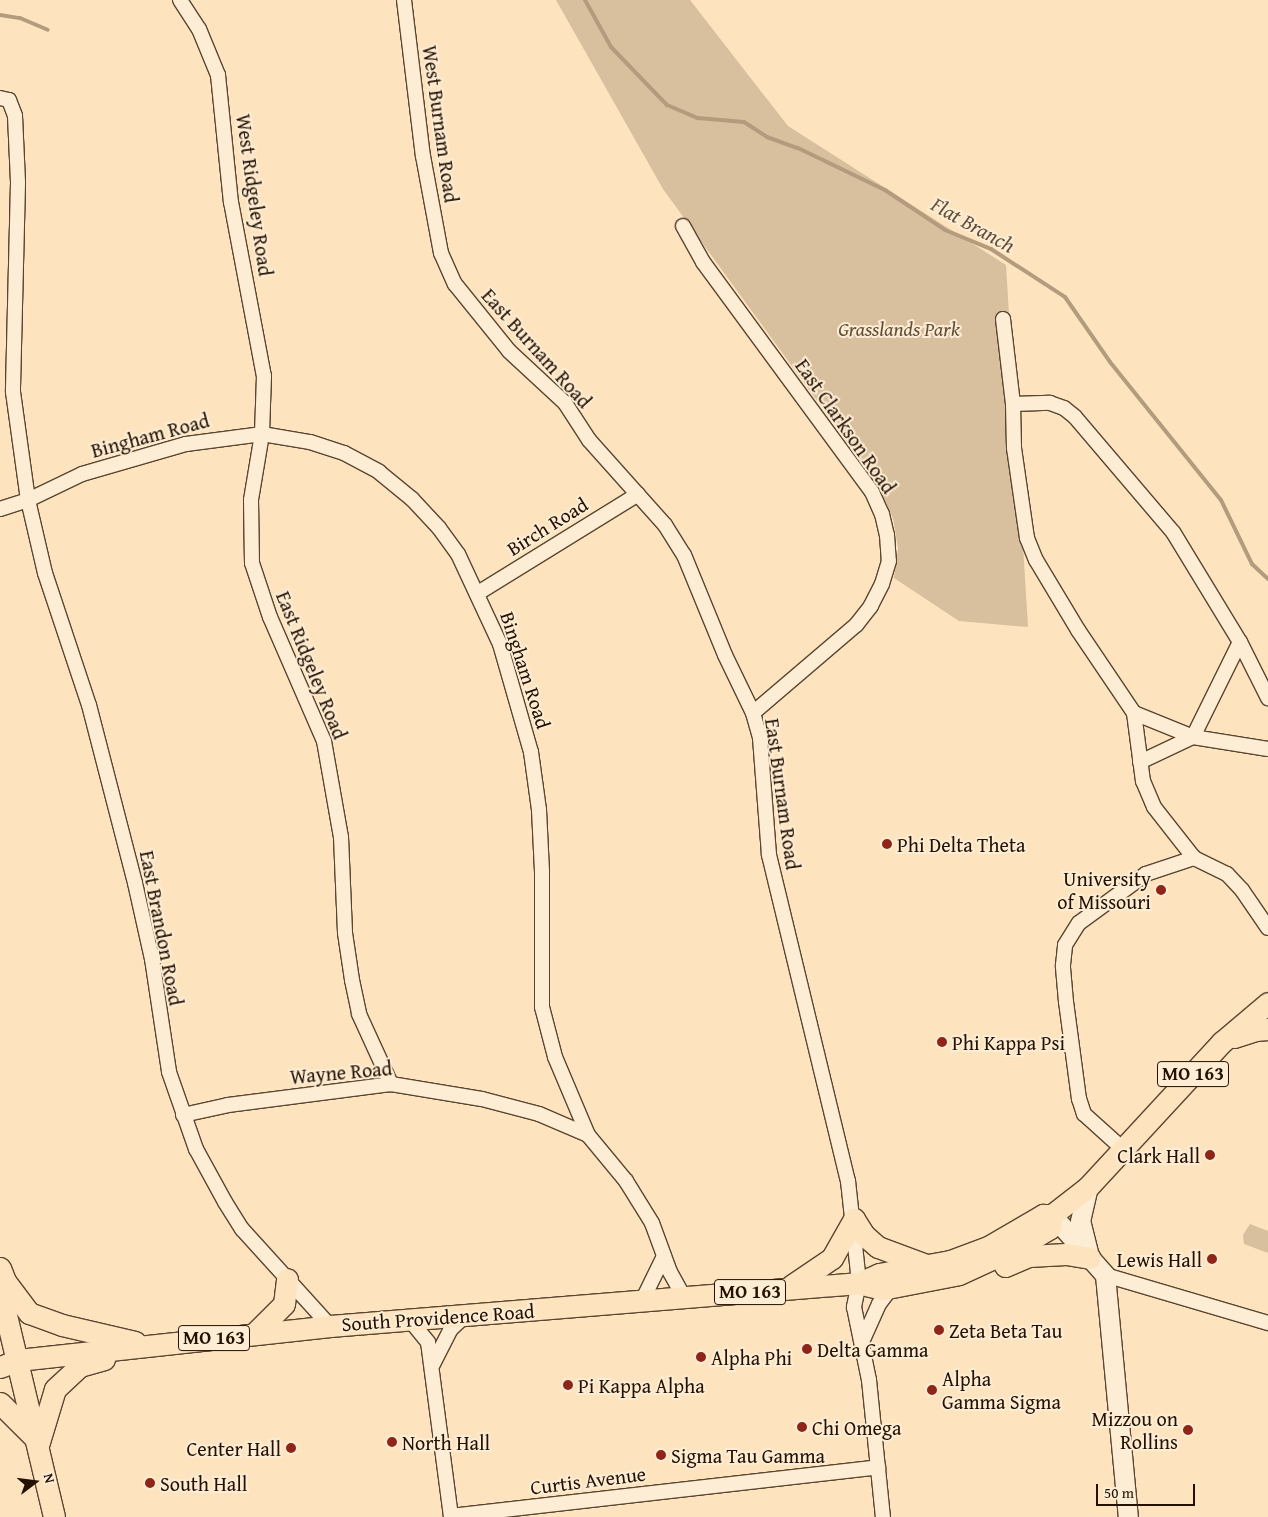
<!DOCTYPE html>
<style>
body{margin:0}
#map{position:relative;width:1268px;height:1517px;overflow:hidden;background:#fde3be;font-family:"Gentium Book Plus",serif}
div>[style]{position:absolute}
.green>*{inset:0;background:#d8bf9e}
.stream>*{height:4px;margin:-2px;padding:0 2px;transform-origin:2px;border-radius:2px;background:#b39c7e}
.roads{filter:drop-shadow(1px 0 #5a4630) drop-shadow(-1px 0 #5a4630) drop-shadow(0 1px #5a4630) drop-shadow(0 -1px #5a4630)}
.street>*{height:14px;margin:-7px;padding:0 7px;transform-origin:7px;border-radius:7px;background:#feedd5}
.secondary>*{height:19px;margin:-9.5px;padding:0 9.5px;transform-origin:9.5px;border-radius:9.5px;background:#feedd5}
.primary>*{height:21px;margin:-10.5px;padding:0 10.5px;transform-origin:10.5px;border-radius:10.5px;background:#fde3be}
.dots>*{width:14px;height:14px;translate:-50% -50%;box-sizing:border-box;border:2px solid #feedd5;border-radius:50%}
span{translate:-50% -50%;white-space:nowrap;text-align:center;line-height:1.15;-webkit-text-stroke:4px #feedd5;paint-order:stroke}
.shield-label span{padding:1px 4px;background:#feedd5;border:1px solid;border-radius:4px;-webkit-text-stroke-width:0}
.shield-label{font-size:19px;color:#241101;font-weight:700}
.street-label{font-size:20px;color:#241101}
.park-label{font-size:20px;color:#634e38;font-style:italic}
.poi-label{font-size:20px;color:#241101}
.left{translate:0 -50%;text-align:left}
.right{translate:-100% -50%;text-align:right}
.water-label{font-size:21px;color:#645039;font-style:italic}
.north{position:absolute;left:10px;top:1457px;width:50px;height:50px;-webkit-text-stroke:4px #feedd5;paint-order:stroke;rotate:75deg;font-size:14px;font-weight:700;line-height:20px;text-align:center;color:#241101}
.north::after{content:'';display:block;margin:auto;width:18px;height:22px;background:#241101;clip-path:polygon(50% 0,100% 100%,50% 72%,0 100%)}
.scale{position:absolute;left:1096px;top:1484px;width:99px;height:22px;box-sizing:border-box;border:2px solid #241101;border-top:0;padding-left:6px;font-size:15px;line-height:18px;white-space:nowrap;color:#241101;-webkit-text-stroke:4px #feedd5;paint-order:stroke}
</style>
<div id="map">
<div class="green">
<div style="clip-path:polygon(556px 0,690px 0,788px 126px,1006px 265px,1028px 627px,959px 621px,894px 578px,898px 548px,893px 518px,877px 483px,663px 189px)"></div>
<div style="clip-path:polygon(1250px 1224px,1268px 1231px,1268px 1253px,1244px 1244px,1243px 1235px)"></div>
</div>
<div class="stream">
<div style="left:585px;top:0;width:54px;rotate:61deg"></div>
<div style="left:611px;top:47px;width:81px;rotate:46deg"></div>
<div style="left:667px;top:105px;width:34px;rotate:23deg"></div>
<div style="left:698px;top:118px;width:46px;rotate:5deg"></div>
<div style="left:744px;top:122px;width:27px;rotate:33deg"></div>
<div style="left:767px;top:137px;width:33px;rotate:20deg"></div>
<div style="left:798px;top:148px;width:97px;rotate:25.8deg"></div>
<div style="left:885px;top:190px;width:72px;rotate:33.7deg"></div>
<div style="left:945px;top:230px;width:50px;rotate:22.4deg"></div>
<div style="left:991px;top:249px;width:88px;rotate:33deg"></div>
<div style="left:1065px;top:297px;width:79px;rotate:55.3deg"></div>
<div style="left:1110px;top:362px;width:177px;rotate:51.2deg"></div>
<div style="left:1221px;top:500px;width:71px;rotate:64.2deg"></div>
<div style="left:1252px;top:564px;width:22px;rotate:43deg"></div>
<div style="left:0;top:15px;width:20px;rotate:9deg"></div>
<div style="left:20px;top:18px;width:30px;rotate:23deg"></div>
</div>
<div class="roads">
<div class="street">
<div style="left:180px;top:0;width:35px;rotate:57deg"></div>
<div style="left:199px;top:29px;width:50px;rotate:67.6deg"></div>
<div style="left:218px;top:75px;width:128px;rotate:84.2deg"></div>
<div style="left:231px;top:202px;width:177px;rotate:79.3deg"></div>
<div style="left:264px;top:376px;width:58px;rotate:92deg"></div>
<div style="left:262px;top:434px;width:67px;rotate:99.5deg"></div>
<div style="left:251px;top:500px;width:63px;rotate:89.1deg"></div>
<div style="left:252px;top:563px;width:57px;rotate:71.6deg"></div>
<div style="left:270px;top:617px;width:135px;rotate:66.5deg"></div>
<div style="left:324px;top:741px;width:97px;rotate:80deg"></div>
<div style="left:341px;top:837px;width:96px;rotate:87.6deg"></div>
<div style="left:345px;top:933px;width:48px;rotate:81.5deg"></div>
<div style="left:352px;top:980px;width:35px;rotate:78deg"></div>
<div style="left:359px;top:1014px;width:77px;rotate:65.4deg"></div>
<div style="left:404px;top:0;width:157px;rotate:83.1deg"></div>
<div style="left:423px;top:156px;width:99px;rotate:79.5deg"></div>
<div style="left:441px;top:253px;width:34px;rotate:66deg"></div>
<div style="left:455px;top:284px;width:86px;rotate:51.1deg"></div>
<div style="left:509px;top:351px;width:76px;rotate:42.9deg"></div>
<div style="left:565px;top:403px;width:44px;rotate:57deg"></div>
<div style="left:589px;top:440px;width:114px;rotate:48.2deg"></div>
<div style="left:665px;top:525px;width:36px;rotate:58deg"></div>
<div style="left:684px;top:555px;width:108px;rotate:67.7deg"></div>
<div style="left:725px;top:655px;width:64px;rotate:64.2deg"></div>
<div style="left:753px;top:713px;width:26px;rotate:74deg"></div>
<div style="left:760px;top:738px;width:117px;rotate:85.6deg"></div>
<div style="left:769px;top:855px;width:335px;rotate:76.4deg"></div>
<div style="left:848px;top:1181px;width:103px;rotate:83.8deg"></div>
<div style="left:859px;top:1283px;width:25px;rotate:102deg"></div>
<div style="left:854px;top:1307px;width:75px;rotate:78.4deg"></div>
<div style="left:869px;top:1380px;width:138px;rotate:84.2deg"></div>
<div style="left:0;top:98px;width:9px;rotate:13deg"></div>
<div style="left:9px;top:100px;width:17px;rotate:69deg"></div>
<div style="left:15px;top:116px;width:67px;rotate:87.4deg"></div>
<div style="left:18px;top:183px;width:209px;rotate:91.4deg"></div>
<div style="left:13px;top:392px;width:109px;rotate:82.1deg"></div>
<div style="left:28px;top:500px;width:75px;rotate:76.9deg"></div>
<div style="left:45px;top:573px;width:139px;rotate:71.6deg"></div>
<div style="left:89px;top:705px;width:184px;rotate:75.5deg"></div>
<div style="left:135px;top:883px;width:78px;rotate:77.4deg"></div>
<div style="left:152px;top:959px;width:114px;rotate:81.4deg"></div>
<div style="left:169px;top:1072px;width:82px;rotate:70.7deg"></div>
<div style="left:196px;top:1149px;width:60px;rotate:61.3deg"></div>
<div style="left:225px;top:1202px;width:32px;rotate:58deg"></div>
<div style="left:242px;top:1229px;width:131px;rotate:47.8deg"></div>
<div style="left:683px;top:226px;width:41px;rotate:60.9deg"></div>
<div style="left:703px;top:262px;width:285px;rotate:53.7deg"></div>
<div style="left:872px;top:492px;width:24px;rotate:66deg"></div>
<div style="left:882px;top:514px;width:22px;rotate:77deg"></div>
<div style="left:887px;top:535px;width:26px;rotate:86deg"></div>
<div style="left:889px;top:561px;width:24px;rotate:107deg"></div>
<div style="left:882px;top:584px;width:25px;rotate:117deg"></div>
<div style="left:871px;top:606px;width:24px;rotate:128deg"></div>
<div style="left:856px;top:625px;width:135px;rotate:139.5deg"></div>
<div style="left:1003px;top:319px;width:86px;rotate:83.3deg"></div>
<div style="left:1013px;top:404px;width:44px;rotate:88.7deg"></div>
<div style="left:1014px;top:448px;width:91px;rotate:81.8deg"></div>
<div style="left:1027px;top:538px;width:24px;rotate:68deg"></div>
<div style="left:1036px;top:560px;width:82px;rotate:59deg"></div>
<div style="left:1078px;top:630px;width:100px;rotate:56deg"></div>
<div style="left:1134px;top:713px;width:64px;rotate:22.1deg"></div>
<div style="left:1193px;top:737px;width:76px;rotate:9.1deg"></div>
<div style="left:1013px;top:404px;width:37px;rotate:-2deg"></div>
<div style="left:1050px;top:403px;width:15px;rotate:20deg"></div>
<div style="left:1064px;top:408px;width:14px;rotate:39deg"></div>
<div style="left:1075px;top:417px;width:151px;rotate:49.6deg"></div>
<div style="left:1173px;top:532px;width:129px;rotate:58.7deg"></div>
<div style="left:1240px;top:642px;width:63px;rotate:63.4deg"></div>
<div style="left:0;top:509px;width:29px;rotate:-18deg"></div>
<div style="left:28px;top:500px;width:60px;rotate:-25.7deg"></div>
<div style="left:82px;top:474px;width:108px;rotate:-16.1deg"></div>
<div style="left:186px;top:444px;width:77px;rotate:-7.5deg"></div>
<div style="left:262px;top:434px;width:49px;rotate:9.5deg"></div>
<div style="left:310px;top:442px;width:36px;rotate:18deg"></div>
<div style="left:344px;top:453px;width:40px;rotate:28deg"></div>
<div style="left:379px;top:472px;width:43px;rotate:39.3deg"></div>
<div style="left:412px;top:499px;width:40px;rotate:47deg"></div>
<div style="left:439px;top:528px;width:32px;rotate:54deg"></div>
<div style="left:458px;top:554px;width:99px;rotate:65deg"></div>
<div style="left:500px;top:644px;width:112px;rotate:74deg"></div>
<div style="left:531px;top:752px;width:59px;rotate:82.1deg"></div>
<div style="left:539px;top:810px;width:62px;rotate:87.2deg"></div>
<div style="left:542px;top:872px;width:135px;rotate:90deg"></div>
<div style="left:542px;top:1007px;width:52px;rotate:75.4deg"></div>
<div style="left:555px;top:1057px;width:85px;rotate:67.1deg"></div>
<div style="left:588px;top:1135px;width:60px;rotate:50.4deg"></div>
<div style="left:626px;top:1181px;width:49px;rotate:58.2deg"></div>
<div style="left:652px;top:1223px;width:52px;rotate:69.8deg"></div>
<div style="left:670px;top:1272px;width:29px;rotate:61deg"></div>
<div style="left:478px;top:593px;width:188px;rotate:-31.7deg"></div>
<div style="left:1134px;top:713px;width:69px;rotate:82.5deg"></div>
<div style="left:1143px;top:781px;width:28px;rotate:67deg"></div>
<div style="left:1154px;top:807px;width:65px;rotate:51.9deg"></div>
<div style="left:1194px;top:858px;width:37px;rotate:26deg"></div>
<div style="left:1227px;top:874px;width:22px;rotate:47deg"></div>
<div style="left:1242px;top:890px;width:46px;rotate:55.6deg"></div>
<div style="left:1140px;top:762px;width:59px;rotate:-25.3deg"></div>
<div style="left:1193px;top:737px;width:106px;rotate:-63.7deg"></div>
<div style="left:183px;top:1115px;width:46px;rotate:-12.5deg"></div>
<div style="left:228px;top:1105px;width:164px;rotate:-7.3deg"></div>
<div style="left:391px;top:1084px;width:92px;rotate:9.4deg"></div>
<div style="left:482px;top:1099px;width:59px;rotate:14.7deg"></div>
<div style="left:539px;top:1114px;width:53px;rotate:23.2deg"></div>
<div style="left:1124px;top:1150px;width:54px;rotate:-138deg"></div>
<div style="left:1084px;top:1114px;width:16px;rotate:-108deg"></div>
<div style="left:1079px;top:1099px;width:98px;rotate:-97.6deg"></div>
<div style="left:1066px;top:1002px;width:37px;rotate:-95deg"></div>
<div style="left:1063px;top:965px;width:20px;rotate:-84deg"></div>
<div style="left:1065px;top:945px;width:26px;rotate:-58deg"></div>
<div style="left:1079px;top:923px;width:83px;rotate:-36.2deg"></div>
<div style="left:1146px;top:874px;width:51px;rotate:-18.4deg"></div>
<div style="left:1105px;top:1275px;width:170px;rotate:16.4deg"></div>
<div style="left:642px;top:1301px;width:50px;rotate:-63.9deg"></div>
<div style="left:410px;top:1320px;width:28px;rotate:51deg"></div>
<div style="left:428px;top:1342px;width:177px;rotate:82.5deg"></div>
<div style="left:862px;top:1342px;width:42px;rotate:-65.9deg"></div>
<div style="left:879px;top:1304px;width:20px;rotate:-53deg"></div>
<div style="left:433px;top:1364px;width:38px;rotate:-63deg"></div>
<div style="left:450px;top:1330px;width:22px;rotate:-43deg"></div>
<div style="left:451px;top:1516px;width:430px;rotate:-6.5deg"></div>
</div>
<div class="secondary">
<div style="left:1052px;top:1215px;width:80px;rotate:48.5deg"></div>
<div style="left:1105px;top:1275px;width:243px;rotate:84.6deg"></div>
<div style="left:1088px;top:1252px;width:32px;rotate:-104deg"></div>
<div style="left:1080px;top:1221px;width:35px;rotate:-77deg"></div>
</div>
<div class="primary">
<div style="left:1234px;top:1037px;width:22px;rotate:-18deg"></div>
<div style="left:1255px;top:1030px;width:13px;rotate:-4deg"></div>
<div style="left:854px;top:1219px;width:19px;rotate:58deg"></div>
<div style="left:864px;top:1235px;width:18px;rotate:41deg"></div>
<div style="left:878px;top:1247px;width:51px;rotate:20.6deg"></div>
<div style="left:1005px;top:1266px;width:26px;rotate:-23deg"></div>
<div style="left:1029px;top:1256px;width:37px;rotate:-3deg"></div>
<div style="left:1066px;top:1254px;width:24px;rotate:9deg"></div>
<div style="left:0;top:1268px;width:14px;rotate:69deg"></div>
<div style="left:5px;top:1281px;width:40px;rotate:53deg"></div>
<div style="left:29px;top:1313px;width:35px;rotate:20deg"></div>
<div style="left:62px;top:1325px;width:75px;rotate:13.1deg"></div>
<div style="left:862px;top:1284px;width:21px;rotate:14deg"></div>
<div style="left:882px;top:1289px;width:78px;rotate:-11deg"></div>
<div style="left:959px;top:1274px;width:67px;rotate:-24.7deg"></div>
<div style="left:1020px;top:1246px;width:35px;rotate:-31deg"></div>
<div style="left:1050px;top:1228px;width:5px;rotate:-79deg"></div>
<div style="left:791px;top:1286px;width:50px;rotate:-34.3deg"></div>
<div style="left:832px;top:1258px;width:45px;rotate:-60.6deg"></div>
<div style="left:0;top:1290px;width:233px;rotate:76.6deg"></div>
<div style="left:254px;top:1334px;width:42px;rotate:-45deg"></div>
<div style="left:284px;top:1304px;width:25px;rotate:-83deg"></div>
<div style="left:0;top:1367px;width:19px;rotate:-21deg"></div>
<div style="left:18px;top:1360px;width:314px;rotate:-6.2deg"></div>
<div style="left:330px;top:1326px;width:531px;rotate:-4.65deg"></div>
<div style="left:859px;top:1283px;width:22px;rotate:-24deg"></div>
<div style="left:879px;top:1274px;width:72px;rotate:-10.4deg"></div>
<div style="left:950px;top:1261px;width:40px;rotate:-20.2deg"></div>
<div style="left:988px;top:1247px;width:64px;rotate:-30.2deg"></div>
<div style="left:1043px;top:1215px;width:9px"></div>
<div style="left:1052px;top:1215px;width:46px;rotate:-37.9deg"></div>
<div style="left:1088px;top:1187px;width:197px;rotate:-47.3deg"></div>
<div style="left:1222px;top:1042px;width:60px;rotate:-40.3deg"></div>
<div style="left:0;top:1403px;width:55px;rotate:45deg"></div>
<div style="left:39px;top:1442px;width:55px;rotate:-73.2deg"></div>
<div style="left:55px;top:1389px;width:34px;rotate:-43deg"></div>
<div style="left:80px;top:1366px;width:25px;rotate:-16deg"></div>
</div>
</div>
<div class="dots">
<div style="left:887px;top:844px;background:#8f2418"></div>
<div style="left:1161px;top:890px;background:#8f2418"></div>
<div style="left:942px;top:1042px;background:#8f2418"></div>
<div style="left:1210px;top:1155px;background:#8f2418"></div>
<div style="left:1212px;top:1259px;background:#8f2418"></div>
<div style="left:939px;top:1330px;background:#8f2418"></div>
<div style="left:807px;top:1349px;background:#8f2418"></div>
<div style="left:701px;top:1357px;background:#8f2418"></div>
<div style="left:568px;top:1385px;background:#8f2418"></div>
<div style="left:932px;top:1390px;background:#8f2418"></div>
<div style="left:802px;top:1427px;background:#8f2418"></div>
<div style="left:1188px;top:1430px;background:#8f2418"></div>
<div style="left:392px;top:1442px;background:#8f2418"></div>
<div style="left:291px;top:1448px;background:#8f2418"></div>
<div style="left:661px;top:1455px;background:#8f2418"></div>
<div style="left:150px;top:1483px;background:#8f2418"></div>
</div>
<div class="shield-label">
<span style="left:1193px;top:1074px">MO 163</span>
<span style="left:750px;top:1292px">MO 163</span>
<span style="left:214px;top:1338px">MO 163</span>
</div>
<div class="street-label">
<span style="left:441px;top:124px;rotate:82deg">West Burnam Road</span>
<span style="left:255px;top:195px;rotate:82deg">West Ridgeley Road</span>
<span style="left:537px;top:348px;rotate:48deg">East Burnam Road</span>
<span style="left:846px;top:426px;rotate:55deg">East Clarkson Road</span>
<span style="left:150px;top:435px;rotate:-15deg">Bingham Road</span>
<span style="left:547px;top:526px;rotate:-32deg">Birch Road</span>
<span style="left:312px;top:665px;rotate:68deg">East Ridgeley Road</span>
<span style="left:526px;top:670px;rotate:72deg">Bingham Road</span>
<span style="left:783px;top:794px;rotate:82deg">East Burnam Road</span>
<span style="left:162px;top:928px;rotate:79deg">East Brandon Road</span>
<span style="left:341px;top:1072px;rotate:-5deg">Wayne Road</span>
<span style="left:438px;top:1317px;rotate:-4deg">South Providence Road</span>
<span style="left:588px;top:1480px;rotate:-7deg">Curtis Avenue</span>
</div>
<div class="park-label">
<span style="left:899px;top:328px">Grasslands Park</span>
</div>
<div class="poi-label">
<span class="left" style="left:897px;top:844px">Phi Delta Theta</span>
<span class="right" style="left:1151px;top:890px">University<br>of Missouri</span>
<span class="left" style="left:952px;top:1042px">Phi Kappa Psi</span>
<span class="right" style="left:1200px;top:1155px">Clark Hall</span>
<span class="right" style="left:1202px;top:1259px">Lewis Hall</span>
<span class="left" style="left:949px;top:1330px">Zeta Beta Tau</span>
<span class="left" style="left:817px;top:1349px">Delta Gamma</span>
<span class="left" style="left:711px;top:1357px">Alpha Phi</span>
<span class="left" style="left:942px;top:1390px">Alpha<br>Gamma Sigma</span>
<span class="left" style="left:578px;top:1385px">Pi Kappa Alpha</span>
<span class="right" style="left:1178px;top:1430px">Mizzou on<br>Rollins</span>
<span class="left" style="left:812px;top:1427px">Chi Omega</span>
<span class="left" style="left:402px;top:1442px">North Hall</span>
<span class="right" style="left:281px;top:1448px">Center Hall</span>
<span class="left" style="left:671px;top:1455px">Sigma Tau Gamma</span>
<span class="left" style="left:160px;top:1483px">South Hall</span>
</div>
<div class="water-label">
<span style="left:973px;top:225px;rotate:29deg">Flat Branch</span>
</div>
<div class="north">N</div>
<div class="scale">50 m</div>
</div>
